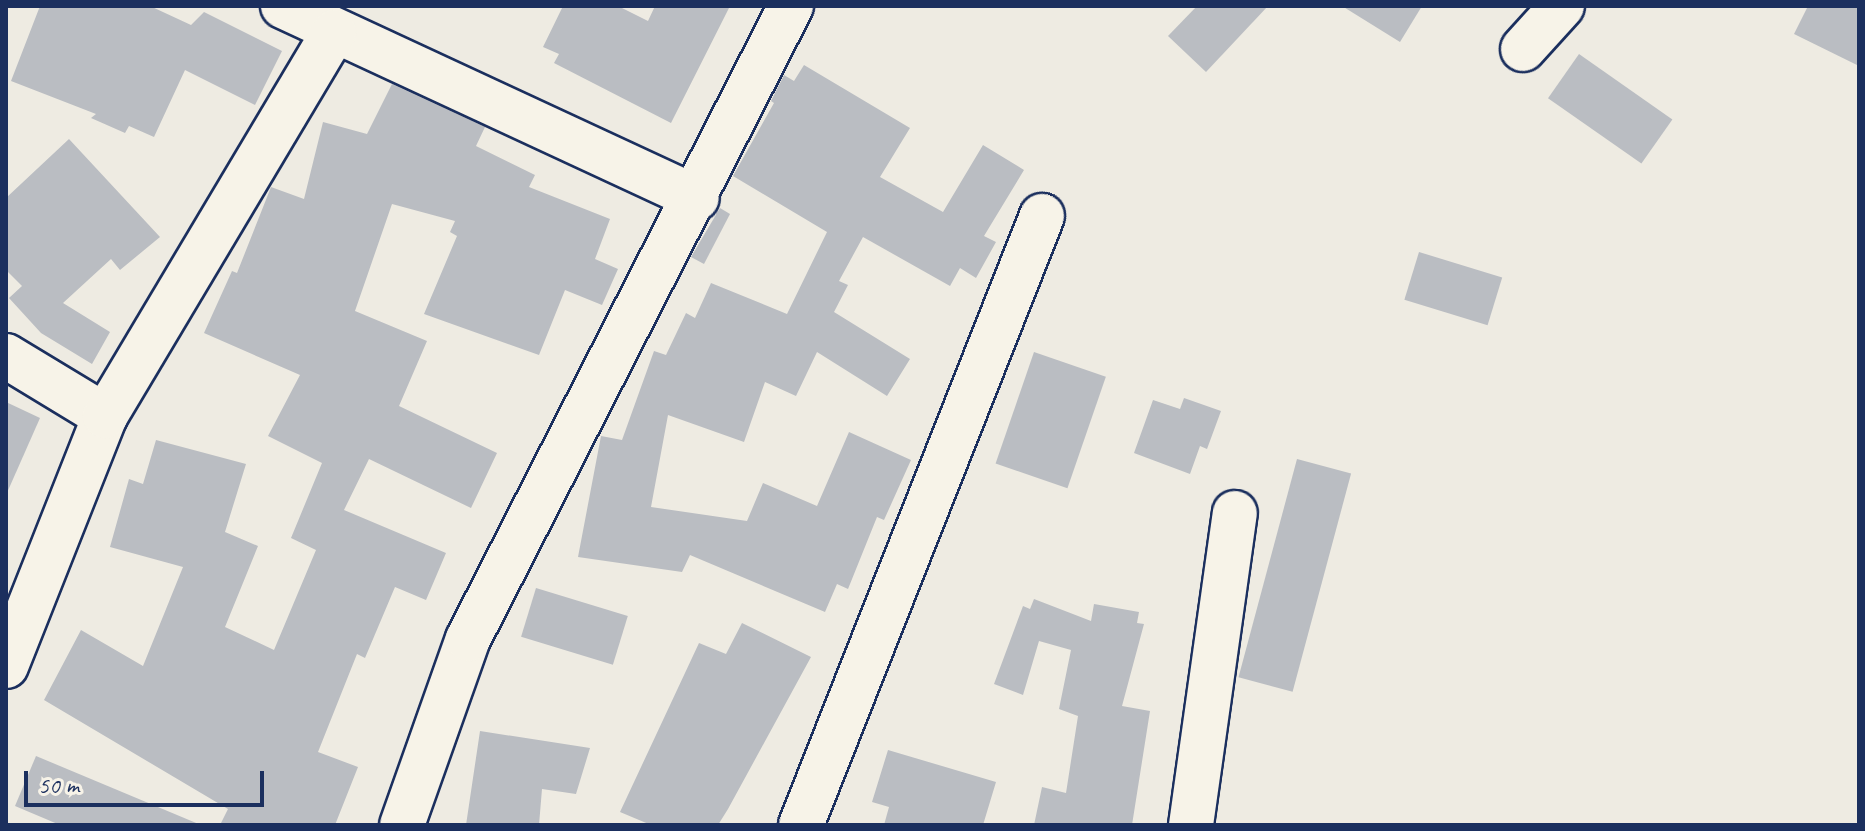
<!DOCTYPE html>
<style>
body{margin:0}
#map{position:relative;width:1865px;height:831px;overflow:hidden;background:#eeebe2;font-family:Caveat,sans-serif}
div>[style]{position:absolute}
.building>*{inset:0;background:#babdc2;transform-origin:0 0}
.roads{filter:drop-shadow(2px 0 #1b2f5e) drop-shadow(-2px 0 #1b2f5e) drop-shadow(0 2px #1b2f5e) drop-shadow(0 -2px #1b2f5e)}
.minor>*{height:44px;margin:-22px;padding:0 22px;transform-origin:22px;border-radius:22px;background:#f7f3e8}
span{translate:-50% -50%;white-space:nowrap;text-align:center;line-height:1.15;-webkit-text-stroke:7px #f7f3e8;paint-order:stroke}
.frame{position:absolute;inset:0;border:8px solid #1b2f5e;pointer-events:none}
.scale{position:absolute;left:24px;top:771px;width:240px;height:36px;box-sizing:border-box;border:4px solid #1b2f5e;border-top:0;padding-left:10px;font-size:24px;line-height:28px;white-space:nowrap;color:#1b2f5e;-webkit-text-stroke:6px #f7f3e8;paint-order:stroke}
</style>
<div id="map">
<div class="building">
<div style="clip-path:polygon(40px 6px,150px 6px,191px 25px,204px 12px,282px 51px,255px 105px,185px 70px,154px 137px,129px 126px,125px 133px,91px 118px,96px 114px,11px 81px)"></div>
<div style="clip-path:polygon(563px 6px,618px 6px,648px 21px,655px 6px,730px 6px,671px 123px,554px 63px,559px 54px,543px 47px)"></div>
<div style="clip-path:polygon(1197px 6px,1268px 6px,1206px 72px,1168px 36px)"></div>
<div style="clip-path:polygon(1342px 6px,1422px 6px,1400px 42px)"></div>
<div style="clip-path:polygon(1808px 6px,1859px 6px,1859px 66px,1794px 34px)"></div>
<div style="left:1579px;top:54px;width:114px;height:54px;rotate:35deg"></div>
<div style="clip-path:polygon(804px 65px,910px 128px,880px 177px,943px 212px,983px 145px,1024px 170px,984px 236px,996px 242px,976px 278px,960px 268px,950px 286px,863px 237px,839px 281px,848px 285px,834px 312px,910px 359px,887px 396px,817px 352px,796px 396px,765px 382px,744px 442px,668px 415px,651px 507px,747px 521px,763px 483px,817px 506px,849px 432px,911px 460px,884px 520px,877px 517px,848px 589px,837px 584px,825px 612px,690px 555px,682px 572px,578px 557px,601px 436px,622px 440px,654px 351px,666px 355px,686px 313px,695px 318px,711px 283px,787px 314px,827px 232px,733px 176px,774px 103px,771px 101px,784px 75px,794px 81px)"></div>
<div style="clip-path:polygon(392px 84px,485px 127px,476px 146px,535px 175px,529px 187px,610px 219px,595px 259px,618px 269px,602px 305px,565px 290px,539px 355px,424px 314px,457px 236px,450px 232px,455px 221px,392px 204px,355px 311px,427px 341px,399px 406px,497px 453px,471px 508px,369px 459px,344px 510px,446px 553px,426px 600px,395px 587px,365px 658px,357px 654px,318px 752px,358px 767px,335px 825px,220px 825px,228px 809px,44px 700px,81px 630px,143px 666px,183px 567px,110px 547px,129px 479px,143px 484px,156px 440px,246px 464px,225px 532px,258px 546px,225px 627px,274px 650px,316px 550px,291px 538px,322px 463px,268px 436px,300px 375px,204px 333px,232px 271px,237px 273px,271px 187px,304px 199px,323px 122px,367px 134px)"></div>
<div style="clip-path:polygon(69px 139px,160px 237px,120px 270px,111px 259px,63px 303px,110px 332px,92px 364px,41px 333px,9px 298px,22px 286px,6px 270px,6px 198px)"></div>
<div style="clip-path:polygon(720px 208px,730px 214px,704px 264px,691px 257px)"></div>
<div style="left:1419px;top:252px;width:87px;height:50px;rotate:17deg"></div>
<div style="left:1034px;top:352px;width:76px;height:118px;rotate:19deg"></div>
<div style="clip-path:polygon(1184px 398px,1221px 411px,1207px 449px,1200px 446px,1190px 474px,1134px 453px,1153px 400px,1180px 409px)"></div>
<div style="clip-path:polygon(6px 402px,40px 418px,6px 495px)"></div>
<div style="left:1297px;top:459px;width:56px;height:226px;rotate:15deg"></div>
<div style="left:536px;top:588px;width:96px;height:51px;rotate:17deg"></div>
<div style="clip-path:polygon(1034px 599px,1091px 621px,1094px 604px,1139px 612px,1137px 623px,1144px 624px,1122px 706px,1150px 711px,1132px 825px,1034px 825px,1042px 787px,1066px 793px,1078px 716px,1059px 709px,1071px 650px,1039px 641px,1023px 695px,994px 684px,1023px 606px,1030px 609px)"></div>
<div style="clip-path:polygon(742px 623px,811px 657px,728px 809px,718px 825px,651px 825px,620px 812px,699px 643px,726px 654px)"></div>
<div style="clip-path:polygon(480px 731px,590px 748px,576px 794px,542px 789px,539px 825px,466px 825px)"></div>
<div style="clip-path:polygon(888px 750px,996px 782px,983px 825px,884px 825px,889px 807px,872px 802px)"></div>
<div style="clip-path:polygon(36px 756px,201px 825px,60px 825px,15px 806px)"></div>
</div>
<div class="roads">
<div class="minor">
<div style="left:283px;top:6px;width:456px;rotate:24.9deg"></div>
<div style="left:1523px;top:49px;width:58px;rotate:-47.8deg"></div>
<div style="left:6px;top:356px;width:116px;rotate:31.2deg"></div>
<div style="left:6px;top:666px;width:269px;rotate:-68.4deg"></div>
<div style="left:105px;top:416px;width:447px;rotate:-59.2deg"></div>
<div style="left:402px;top:825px;width:197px;rotate:-70.5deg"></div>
<div style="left:468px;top:639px;width:711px;rotate:-62.97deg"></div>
<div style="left:801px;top:825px;width:655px;rotate:-68.41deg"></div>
<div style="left:1191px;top:825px;width:315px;rotate:-82deg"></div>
</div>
</div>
<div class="frame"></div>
<div class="scale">50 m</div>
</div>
